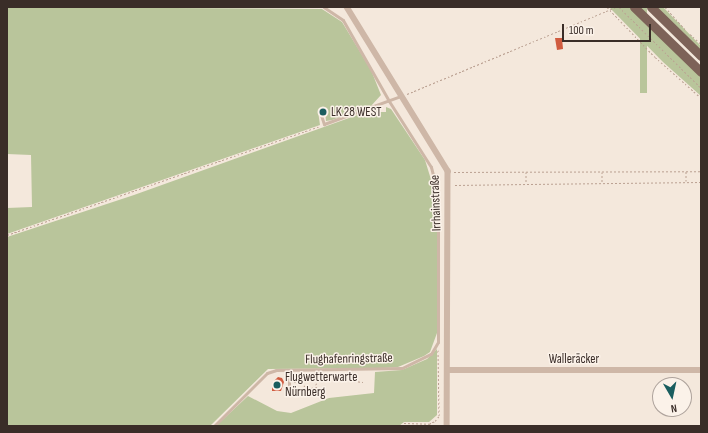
<!DOCTYPE html>
<meta charset="utf-8">
<style>
body{margin:0}
#map{position:relative;width:708px;height:433px;overflow:hidden;background:#f4e8dc;font-family:"Sofia Sans Condensed",sans-serif}
div>[style]{position:absolute}
.green>*{inset:0;background:#b9c59b;transform-origin:0 0}
.building>*{inset:0;background:#d05b3f}
.path>*{height:1px;margin-top:-0.5px;transform-origin:0;background:repeating-linear-gradient(90deg,#baa091 0 2px,transparent 0 4px)}
.lane>*{height:3px;margin:-1.5px;padding:0 1.5px;transform-origin:1.5px;border-radius:1.5px;background:#ceb7a7}
.street>*{height:5.5px;margin:-2.75px;padding:0 2.75px;transform-origin:2.75px;border-radius:2.75px;background:#ceb7a7}
.primary>*{height:9px;margin:-4.5px;padding:0 4.5px;transform-origin:4.5px;border-radius:4.5px;background:#7d6258}
.dots>*{width:11px;height:11px;translate:-50% -50%;box-sizing:border-box;border:2px solid #fbf2e9;border-radius:50%}
span{translate:-50% -50%;white-space:nowrap;text-align:center;line-height:1.15;-webkit-text-stroke:3px #fbf2e9;paint-order:stroke}
.poi-label{font-size:13px;color:#3a2d28}
.left{translate:0 -50%;text-align:left}
.street-label{font-size:13px;color:#3a2d28}
.frame{position:absolute;inset:0;border:8px solid #3a2d28;pointer-events:none}
.north{position:absolute;left:652px;top:377px;width:40px;height:40px;box-sizing:border-box;background:#fbf2e9;border:1px solid #aea39c;border-radius:50%;rotate:171deg;font-size:11px;font-weight:700;line-height:16px;text-align:center;color:#3a2d28}
.north::after{content:'';display:block;margin:auto;width:14px;height:18px;background:#1a5e5f;clip-path:polygon(50% 0,100% 100%,50% 72%,0 100%)}
.scale{position:absolute;left:562px;top:24px;width:89px;height:18px;box-sizing:border-box;border:2px solid #3a2d28;border-top:0;padding-left:5px;font-size:12px;line-height:14px;white-space:nowrap;color:#3a2d28;-webkit-text-stroke:3px #fbf2e9;paint-order:stroke}
</style>
<div id="map">
<div class="green">
<div style="clip-path:polygon(7px 7px,322px 9px,342px 22px,371px 70px,381px 95px,371px 106px,332px 120px,326px 121px,325px 111px,318px 111px,320px 125px,7px 234px,7px 208px,32px 207px,31px 155px,7px 154px)"></div>
<div style="clip-path:polygon(609px 7px,630px 7px,701px 76px,701px 96px,663px 62px)"></div>
<div style="left:640px;top:7px;width:7px;height:86px"></div>
<div style="clip-path:polygon(656px 7px,663px 7px,701px 46px,701px 51px)"></div>
<div style="clip-path:polygon(386px 107px,391px 109px,425px 160px,437px 199px,437px 333px,430px 352px,424px 356px,398px 367px,385px 368px,268px 369px,210px 426px,7px 426px,7px 237px,134px 195px,377px 108px,378px 112px,386px 112px)"></div>
<div style="clip-path:polygon(437px 349px,437px 415px,429px 422px,404px 422px,399px 426px,216px 426px,248px 396px,277px 411px,291px 413px,329px 398px,374px 393px,375px 372px,402px 370px,427px 359px)"></div>
</div>
<div class="building">
<div style="clip-path:polygon(555px 38px,562px 38px,563px 49px,557px 50px)"></div>
<div style="clip-path:polygon(278px 377px,282px 378px,284px 382px,281px 391px,272px 391px,272px 383px)"></div>
</div>
<div class="path">
<div style="left:607px;top:7px;width:69px;rotate:46.2deg"></div>
<div style="left:655px;top:57px;width:62px;rotate:41.7deg"></div>
<div style="left:619px;top:7px;width:115px;rotate:44.6deg"></div>
<div style="left:665px;top:7px;width:31px;rotate:48deg"></div>
<div style="left:690px;top:34px;width:15px;rotate:42deg"></div>
<div style="left:407px;top:94px;width:226px;rotate:-22.6deg"></div>
<div style="left:454px;top:172px;width:247px;rotate:-0.2deg"></div>
<div style="left:526px;top:172px;width:11px;rotate:90deg"></div>
<div style="left:602px;top:172px;width:10px;rotate:90deg"></div>
<div style="left:686px;top:181px;width:10px;rotate:-90deg"></div>
<div style="left:455px;top:185px;width:246px;rotate:-0.7deg"></div>
<div style="left:7px;top:235px;width:331px;rotate:-19.2deg"></div>
<div style="left:354px;top:373px;width:8px;rotate:90deg"></div>
<div style="left:354px;top:381px;width:9px;rotate:6deg"></div>
<div style="left:294px;top:382px;width:7px"></div>
<div style="left:301px;top:382px;width:9px;rotate:49deg"></div>
<div style="left:307px;top:389px;width:9px;rotate:-13deg"></div>
<div style="left:316px;top:383px;width:6px;rotate:81deg"></div>
<div style="left:401px;top:426px;width:4px;rotate:-45deg"></div>
<div style="left:404px;top:423px;width:25px;rotate:2deg"></div>
<div style="left:429px;top:424px;width:7px;rotate:-27deg"></div>
<div style="left:435px;top:421px;width:6px;rotate:-51deg"></div>
<div style="left:439px;top:416px;width:66px;rotate:-90.9deg"></div>
</div>
<div class="lane">
<div style="left:320px;top:112px;width:13px;rotate:72deg"></div>
<div style="left:324px;top:124px;width:82px;rotate:-20deg"></div>
<div style="left:289px;top:392px;width:22px;rotate:-90deg"></div>
<div style="left:214px;top:426px;width:75px;rotate:-45deg"></div>
<div style="left:267px;top:373px;width:9px;rotate:-18deg"></div>
<div style="left:276px;top:370px;width:126px;rotate:-0.9deg"></div>
<div style="left:402px;top:368px;width:32px;rotate:-26deg"></div>
<div style="left:431px;top:354px;width:14px;rotate:-60deg"></div>
<div style="left:438px;top:342px;width:147px;rotate:-90deg"></div>
<div style="left:438px;top:195px;width:29px;rotate:-104deg"></div>
<div style="left:431px;top:167px;width:78px;rotate:-122.5deg"></div>
<div style="left:389px;top:101px;width:93px;rotate:-119.6deg"></div>
<div style="left:343px;top:20px;width:23px;rotate:-146deg"></div>
</div>
<div class="street">
<div style="left:347px;top:7px;width:193px;rotate:58.4deg"></div>
<div style="left:448px;top:171px;width:255px;rotate:90.2deg"></div>
<div style="left:448px;top:370px;width:253px"></div>
</div>
<div class="primary">
<div style="left:634px;top:7px;width:93px;rotate:44.1deg"></div>
<div style="left:651px;top:7px;width:70px;rotate:44.4deg"></div>
</div>
<div class="dots">
<div style="left:323px;top:112px;background:#1a5e5f"></div>
<div style="left:277px;top:385px;background:#1a5e5f"></div>
</div>
<div class="poi-label">
<span class="left" style="left:331px;top:112px">LK 28 WEST</span>
<span class="left" style="left:285px;top:385px">Flugwetterwarte<br>Nürnberg</span>
</div>
<div class="street-label">
<span style="left:436px;top:203px;rotate:-92deg">Irrhainstraße</span>
<span style="left:349px;top:359px;rotate:-1deg">Flughafenringstraße</span>
<span style="left:574px;top:359px">Walleräcker</span>
</div>
<div class="frame"></div>
<div class="north">N</div>
<div class="scale">100 m</div>
</div>
